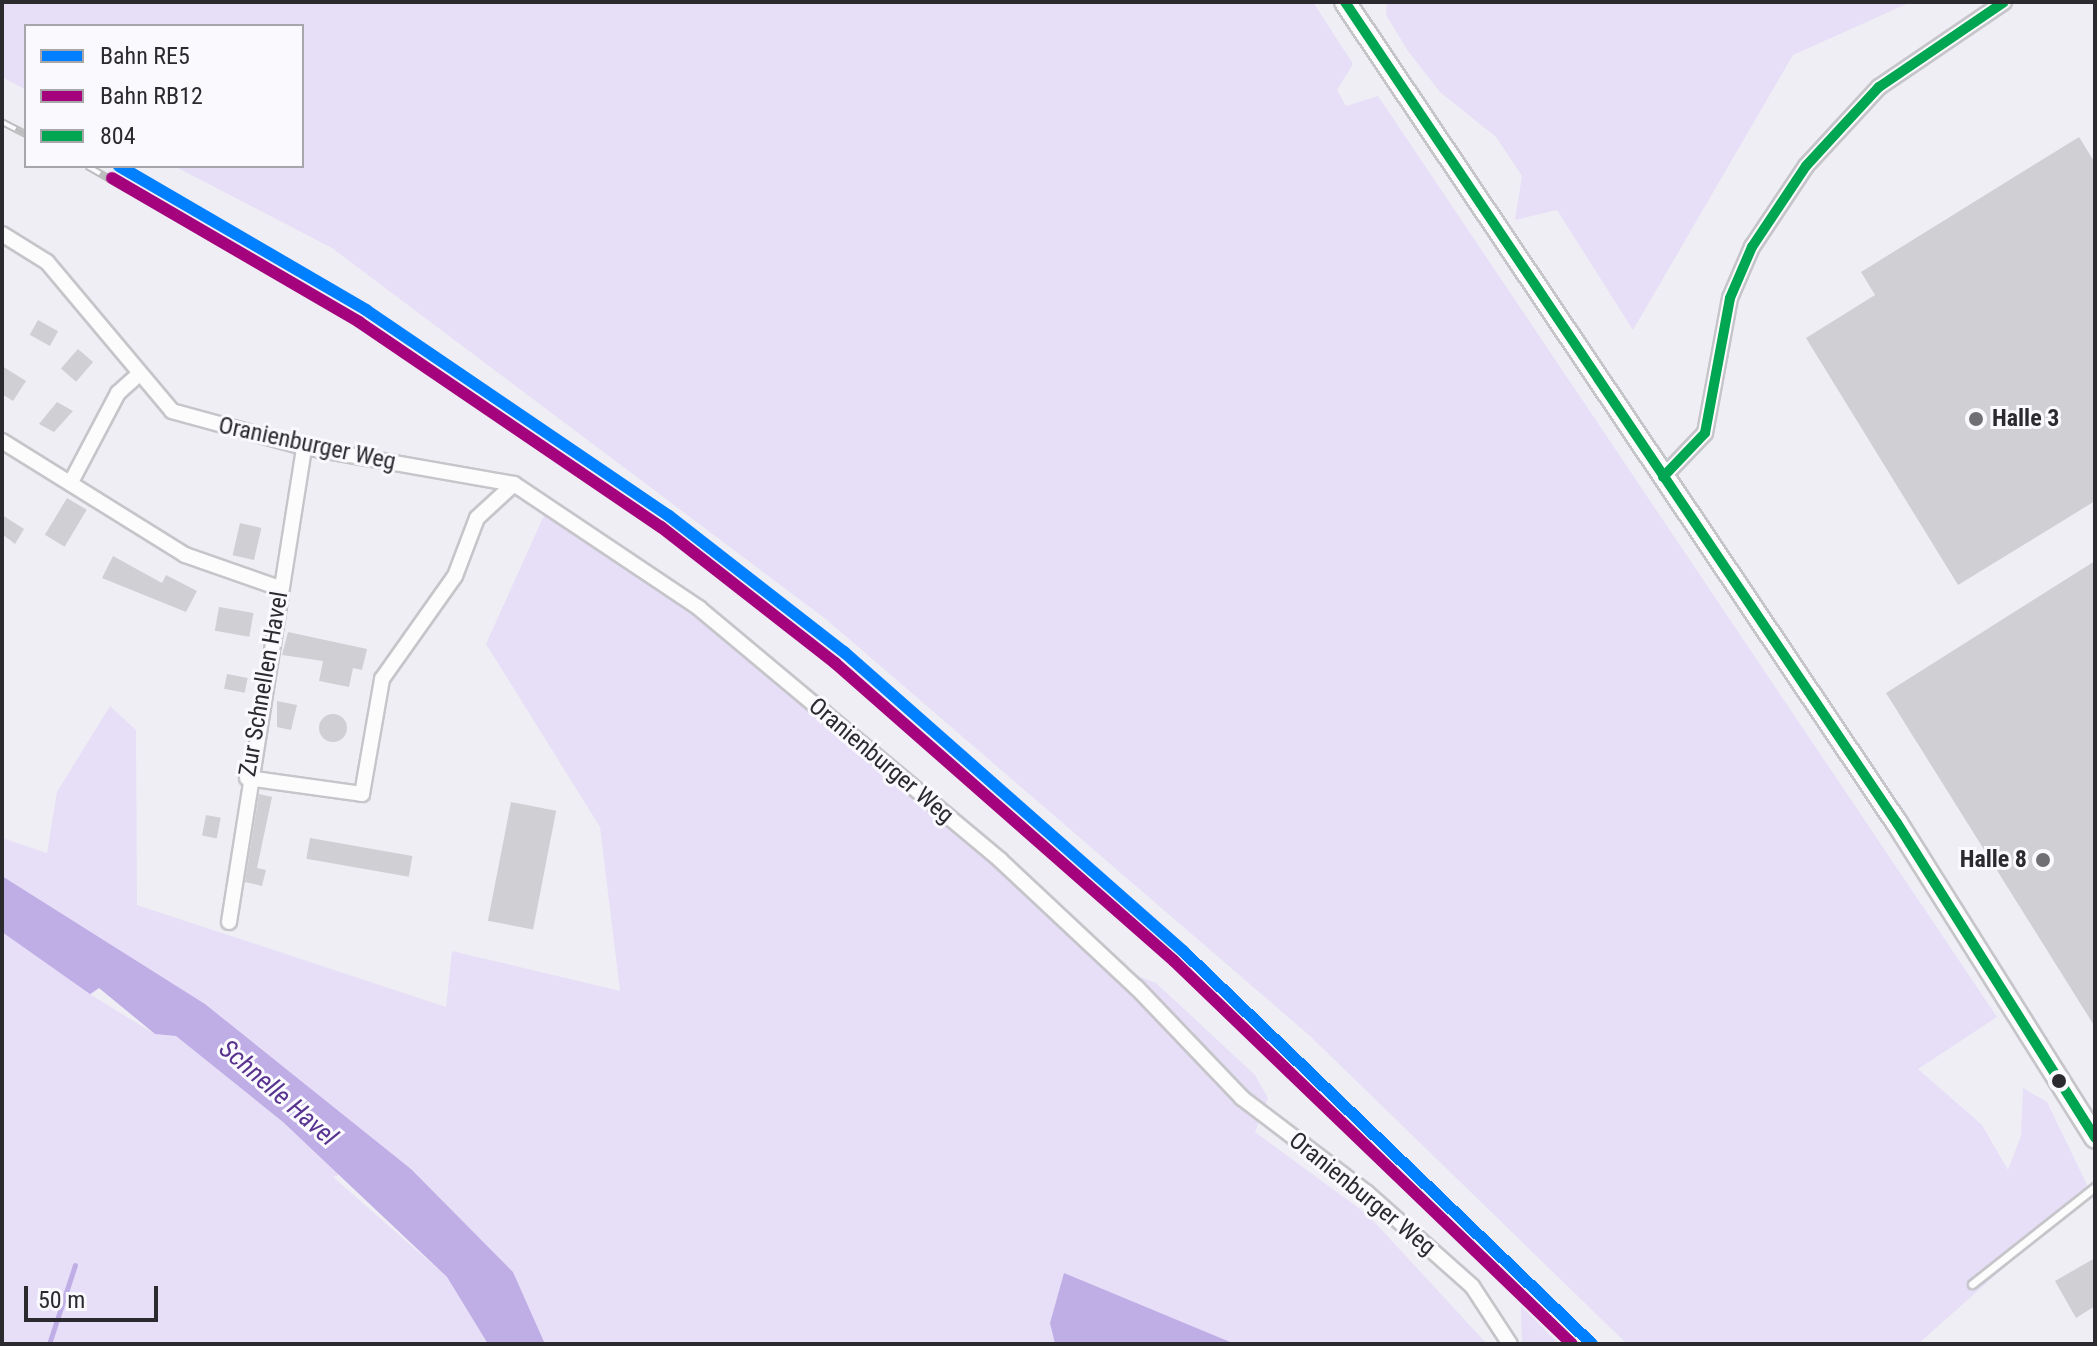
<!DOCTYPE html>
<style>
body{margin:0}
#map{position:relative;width:2097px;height:1346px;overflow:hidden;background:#efeef4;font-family:"Roboto Condensed",sans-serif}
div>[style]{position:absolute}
.green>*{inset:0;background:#e6dff7}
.water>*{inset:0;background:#bfade6}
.stream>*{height:5px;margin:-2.5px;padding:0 2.5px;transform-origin:2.5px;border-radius:2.5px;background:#bfade6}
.building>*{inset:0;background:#d0cfd3;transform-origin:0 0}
.round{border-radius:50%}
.roads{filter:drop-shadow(2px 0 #c6c5ca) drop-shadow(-2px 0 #c6c5ca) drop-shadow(0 2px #c6c5ca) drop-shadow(0 -2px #c6c5ca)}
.lane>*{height:7px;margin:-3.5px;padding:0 3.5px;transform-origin:3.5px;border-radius:3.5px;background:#fdfcfd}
.street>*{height:14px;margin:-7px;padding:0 7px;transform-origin:7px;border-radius:7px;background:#fdfcfd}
.secondary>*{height:20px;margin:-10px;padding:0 10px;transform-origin:10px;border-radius:10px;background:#fdfcfd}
.rail>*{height:8px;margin-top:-4px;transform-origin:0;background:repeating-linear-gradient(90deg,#faf9fe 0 15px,#bdbdbe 0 30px);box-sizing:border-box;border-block:2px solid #bdbdbe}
.bus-1>*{height:10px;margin:-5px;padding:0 5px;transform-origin:5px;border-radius:5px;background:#00a651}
.rail-1>*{height:12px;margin:-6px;padding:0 6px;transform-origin:6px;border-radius:6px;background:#0080ff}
.rail-2>*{height:12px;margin:-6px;padding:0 6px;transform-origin:6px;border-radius:6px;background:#a5027d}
.dots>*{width:22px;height:22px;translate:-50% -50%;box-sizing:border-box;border:4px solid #faf9fe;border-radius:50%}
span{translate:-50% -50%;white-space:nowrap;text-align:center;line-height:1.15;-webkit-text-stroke:6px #faf9fe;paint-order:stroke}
.poi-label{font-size:24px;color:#2b2a2e;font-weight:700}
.left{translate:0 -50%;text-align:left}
.right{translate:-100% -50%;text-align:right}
.street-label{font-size:24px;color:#2b2a2e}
.water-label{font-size:26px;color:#57328e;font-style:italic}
.frame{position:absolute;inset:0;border:4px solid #2b2a2e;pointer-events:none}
.legend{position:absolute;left:24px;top:24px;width:280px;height:144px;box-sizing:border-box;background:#faf9fe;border:2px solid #a7a6ab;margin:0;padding:10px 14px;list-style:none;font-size:24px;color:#2b2a2e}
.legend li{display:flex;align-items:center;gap:16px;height:40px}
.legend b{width:40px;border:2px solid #a7a6ab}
.scale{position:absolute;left:24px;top:1286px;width:134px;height:36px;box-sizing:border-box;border:4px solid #2b2a2e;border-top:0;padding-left:10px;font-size:24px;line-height:28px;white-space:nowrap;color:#2b2a2e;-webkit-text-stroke:6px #faf9fe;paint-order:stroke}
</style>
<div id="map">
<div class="green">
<div style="clip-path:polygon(2px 2px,1313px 2px,1353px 64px,1337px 90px,1346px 106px,1378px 96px,1997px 1017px,1918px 1069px,1982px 1125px,2008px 1170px,2021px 1136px,2023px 1088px,2047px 1102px,2090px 1191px,1918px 1344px,1627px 1344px,1310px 1036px,827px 620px,332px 248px,174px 166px,302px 166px,302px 26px,26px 26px,26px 90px,2px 77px)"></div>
<div style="clip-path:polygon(1387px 2px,1911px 2px,1793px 55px,1633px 330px,1557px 210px,1515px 220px,1522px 176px,1496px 137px,1440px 92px,1408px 51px,1386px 15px)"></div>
<div style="clip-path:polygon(546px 511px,800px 692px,1098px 960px,1156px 983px,1255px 1075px,1268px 1098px,1255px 1132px,1368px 1215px,1487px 1344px,1235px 1344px,1064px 1274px,1050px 1323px,1055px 1344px,545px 1344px,513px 1272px,411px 1169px,205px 1004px,2px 876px,2px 838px,47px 853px,57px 792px,110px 706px,136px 730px,137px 905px,446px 1007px,452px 951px,620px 991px,600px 827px,486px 644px)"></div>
<div style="clip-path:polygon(2px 926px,99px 988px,91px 995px,155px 1034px,176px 1036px,283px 1122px,342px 1174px,333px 1177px,447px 1277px,488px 1344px,2px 1344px)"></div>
<div style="clip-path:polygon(1521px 1306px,1559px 1344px,1522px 1344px)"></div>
</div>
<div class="water">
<div style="clip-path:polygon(2px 876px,205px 1004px,411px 1169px,513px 1272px,545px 1344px,488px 1344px,447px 1277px,283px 1122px,176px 1036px,155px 1034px,99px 988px,90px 994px,2px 932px)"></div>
<div style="clip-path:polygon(1064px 1273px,1235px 1344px,1055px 1344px,1050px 1323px)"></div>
</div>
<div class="stream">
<div style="left:49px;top:1344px;width:83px;rotate:-71.8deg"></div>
</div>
<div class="building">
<div style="clip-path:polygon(2079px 137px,2095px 163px,2095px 501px,1958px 585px,1806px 338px,1875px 295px,1861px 272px)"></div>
<div style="left:38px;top:320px;width:23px;height:17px;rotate:29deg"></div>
<div style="left:78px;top:349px;width:20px;height:26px;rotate:41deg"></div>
<div style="clip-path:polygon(2px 366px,26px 381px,13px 401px,2px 394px)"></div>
<div style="clip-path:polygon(57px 402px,73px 411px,54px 432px,39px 424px)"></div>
<div style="left:67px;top:498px;width:23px;height:43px;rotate:31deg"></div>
<div style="clip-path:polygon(2px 515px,24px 529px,15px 544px,2px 534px)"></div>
<div style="left:240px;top:523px;width:22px;height:33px;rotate:13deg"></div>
<div style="clip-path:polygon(113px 556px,162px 583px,166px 575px,197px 591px,186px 612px,102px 578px)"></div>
<div style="clip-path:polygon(2095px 561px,2095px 1027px,1886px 693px)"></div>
<div style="left:219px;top:607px;width:35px;height:24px;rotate:10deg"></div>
<div style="clip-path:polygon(288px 632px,367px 649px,362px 670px,353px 668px,349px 687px,319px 681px,323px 661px,282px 655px)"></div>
<div style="left:227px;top:674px;width:21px;height:15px;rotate:11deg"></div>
<div style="clip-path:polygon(277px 701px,297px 705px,291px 730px,277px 727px)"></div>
<div class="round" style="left:319px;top:714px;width:28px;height:28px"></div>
<div style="clip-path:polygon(259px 794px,272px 797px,257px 868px,266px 870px,262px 886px,245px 882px)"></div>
<div style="left:511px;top:802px;width:46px;height:121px;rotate:11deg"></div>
<div style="left:206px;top:815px;width:15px;height:21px;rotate:11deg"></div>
<div style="left:310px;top:838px;width:104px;height:21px;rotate:10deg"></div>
<div style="clip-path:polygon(2095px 1258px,2095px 1306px,2076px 1318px,2055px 1281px)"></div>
</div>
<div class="roads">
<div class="lane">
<div style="left:1972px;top:1284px;width:157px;rotate:-38.3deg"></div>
</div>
<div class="street">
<div style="left:2px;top:234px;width:53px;rotate:31.9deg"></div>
<div style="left:47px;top:262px;width:194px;rotate:50deg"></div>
<div style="left:172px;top:411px;width:137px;rotate:15.3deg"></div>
<div style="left:304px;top:447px;width:213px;rotate:10deg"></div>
<div style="left:514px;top:484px;width:223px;rotate:33.8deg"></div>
<div style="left:699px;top:608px;width:393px;rotate:39.9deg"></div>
<div style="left:1000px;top:860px;width:187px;rotate:43.1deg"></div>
<div style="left:1137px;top:988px;width:152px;rotate:46.3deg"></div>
<div style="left:1242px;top:1098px;width:156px;rotate:37.2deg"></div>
<div style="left:1366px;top:1192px;width:142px;rotate:41.6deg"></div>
<div style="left:1472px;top:1286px;width:69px;rotate:56.8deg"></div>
<div style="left:2px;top:441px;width:216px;rotate:31.9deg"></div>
<div style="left:185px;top:555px;width:101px;rotate:19.2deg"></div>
<div style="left:1663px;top:477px;width:61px;rotate:-46.3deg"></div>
<div style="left:1705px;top:433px;width:137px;rotate:-79.5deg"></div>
<div style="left:1730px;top:298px;width:56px;rotate:-66.7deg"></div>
<div style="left:1752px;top:247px;width:97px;rotate:-56.3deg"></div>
<div style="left:1806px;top:166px;width:108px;rotate:-47.3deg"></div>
<div style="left:1879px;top:87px;width:151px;rotate:-34.2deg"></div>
<div style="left:71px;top:482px;width:101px;rotate:-62.2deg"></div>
<div style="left:118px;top:393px;width:25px;rotate:-42deg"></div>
<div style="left:247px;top:778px;width:116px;rotate:7.9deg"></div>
<div style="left:362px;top:794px;width:117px;rotate:-80.1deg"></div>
<div style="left:382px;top:679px;width:126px;rotate:-54.7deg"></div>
<div style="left:455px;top:576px;width:62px;rotate:-69.2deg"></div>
<div style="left:477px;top:518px;width:50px;rotate:-42.6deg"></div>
<div style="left:229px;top:922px;width:481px;rotate:-81deg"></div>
</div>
<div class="secondary">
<div style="left:1345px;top:2px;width:989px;rotate:56.09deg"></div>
<div style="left:1897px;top:823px;width:372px;rotate:57.8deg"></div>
</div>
</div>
<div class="rail">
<div style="left:2px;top:122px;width:27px;rotate:27deg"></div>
<div style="left:87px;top:166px;width:312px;rotate:29.8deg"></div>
<div style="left:358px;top:321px;width:364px;rotate:34.3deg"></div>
<div style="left:659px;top:526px;width:224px;rotate:37.7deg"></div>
<div style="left:836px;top:663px;width:451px;rotate:41.4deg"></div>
<div style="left:1174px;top:961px;width:554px;rotate:43.76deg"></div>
</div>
<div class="bus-1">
<div style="left:1345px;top:2px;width:989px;rotate:56.09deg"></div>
<div style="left:1897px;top:823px;width:372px;rotate:57.8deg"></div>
<div style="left:1663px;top:477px;width:61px;rotate:-46.3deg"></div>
<div style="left:1705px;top:433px;width:137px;rotate:-79.5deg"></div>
<div style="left:1730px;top:298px;width:56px;rotate:-66.7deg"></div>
<div style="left:1752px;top:247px;width:97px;rotate:-56.3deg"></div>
<div style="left:1806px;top:166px;width:108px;rotate:-47.3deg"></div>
<div style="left:1879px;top:87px;width:151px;rotate:-34.2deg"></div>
</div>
<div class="rail-1">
<div style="left:119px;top:166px;width:286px;rotate:30.2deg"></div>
<div style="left:366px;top:310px;width:366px;rotate:34.2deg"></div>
<div style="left:669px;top:516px;width:222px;rotate:37.9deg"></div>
<div style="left:844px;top:652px;width:452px;rotate:41.4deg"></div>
<div style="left:1183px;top:951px;width:567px;rotate:43.86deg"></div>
</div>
<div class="rail-2">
<div style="left:112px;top:178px;width:286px;rotate:30.2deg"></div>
<div style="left:359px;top:322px;width:365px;rotate:34.2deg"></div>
<div style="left:661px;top:527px;width:221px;rotate:38deg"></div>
<div style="left:835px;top:663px;width:451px;rotate:41.3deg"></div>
<div style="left:1174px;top:961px;width:552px;rotate:43.9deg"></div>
</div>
<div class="dots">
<div style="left:1976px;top:419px;background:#706f73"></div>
<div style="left:2043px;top:860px;background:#706f73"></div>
<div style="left:2059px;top:1081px;background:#2b2a2e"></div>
</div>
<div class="poi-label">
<span class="left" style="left:1992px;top:419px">Halle 3</span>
<span class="right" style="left:2027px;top:860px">Halle 8</span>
</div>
<div class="street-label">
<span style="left:307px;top:444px;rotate:12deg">Oranienburger Weg</span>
<span style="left:264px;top:684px;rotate:-80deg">Zur Schnellen Havel</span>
<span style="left:881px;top:761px;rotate:40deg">Oranienburger Weg</span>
<span style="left:1362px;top:1194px;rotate:39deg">Oranienburger Weg</span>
</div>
<div class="water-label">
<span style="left:278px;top:1093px;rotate:41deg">Schnelle Havel</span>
</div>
<div class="frame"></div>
<ul class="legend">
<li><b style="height:10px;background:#0080ff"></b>Bahn RE5</li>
<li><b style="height:10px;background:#a5027d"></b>Bahn RB12</li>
<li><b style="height:10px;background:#00a651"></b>804</li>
</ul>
<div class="scale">50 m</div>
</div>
